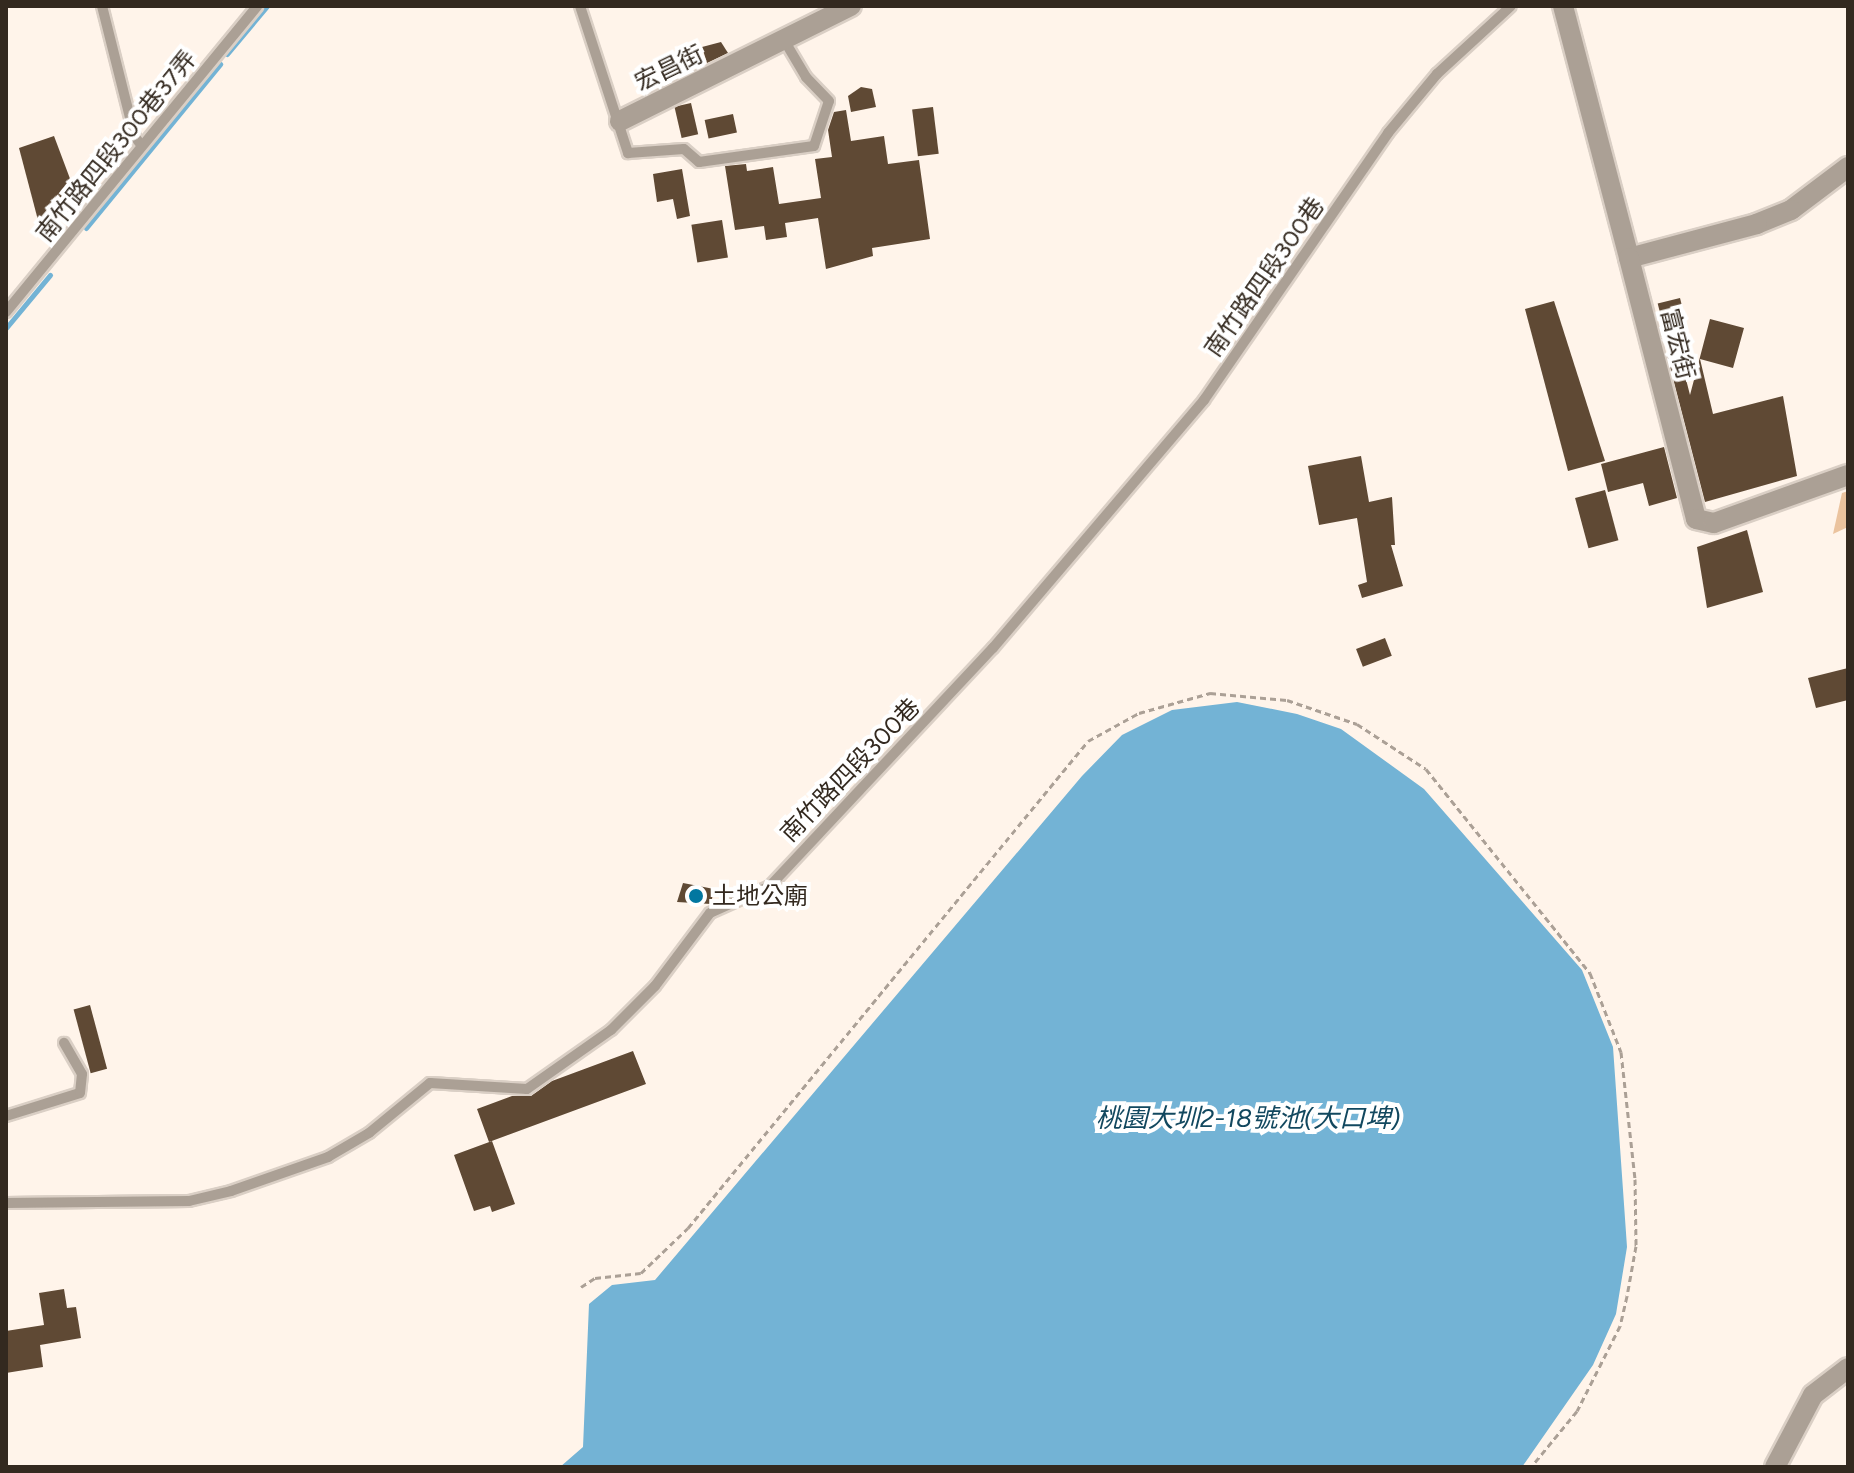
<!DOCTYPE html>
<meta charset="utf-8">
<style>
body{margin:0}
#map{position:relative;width:1854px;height:1473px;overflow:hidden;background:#fff4ea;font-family:Figtree,"Noto Sans TC",sans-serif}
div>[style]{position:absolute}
.green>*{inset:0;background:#ebc39e}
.water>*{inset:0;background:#73b3d5}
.stream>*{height:5px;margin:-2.5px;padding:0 2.5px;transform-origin:2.5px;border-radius:2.5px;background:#73b3d5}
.building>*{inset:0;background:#5f4934;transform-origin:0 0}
.path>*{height:3px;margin-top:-1.5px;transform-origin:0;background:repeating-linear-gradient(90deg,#aba096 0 6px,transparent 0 10px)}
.roads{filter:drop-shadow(2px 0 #dacfc5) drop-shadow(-2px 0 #dacfc5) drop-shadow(0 2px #dacfc5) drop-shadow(0 -2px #dacfc5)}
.lane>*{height:10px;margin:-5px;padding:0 5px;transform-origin:5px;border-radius:5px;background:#aba095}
.street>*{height:20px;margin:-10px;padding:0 10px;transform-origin:10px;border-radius:10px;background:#aba095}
.dots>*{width:22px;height:22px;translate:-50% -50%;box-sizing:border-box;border:4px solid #fff;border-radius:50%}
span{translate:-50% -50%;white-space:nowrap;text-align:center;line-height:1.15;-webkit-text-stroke:8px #fff;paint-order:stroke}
.street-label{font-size:24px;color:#33291f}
.poi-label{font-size:24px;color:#33291f}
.left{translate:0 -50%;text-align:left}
.water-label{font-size:26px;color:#12485f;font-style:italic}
.frame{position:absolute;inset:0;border:8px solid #33291f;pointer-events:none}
</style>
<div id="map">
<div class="green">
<div style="clip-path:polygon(1848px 491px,1848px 527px,1833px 534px,1842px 493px)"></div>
</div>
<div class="water">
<div style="clip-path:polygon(1237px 702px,1297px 714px,1341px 729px,1424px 789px,1582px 970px,1613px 1047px,1627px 1247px,1616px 1314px,1593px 1365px,1522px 1467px,560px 1467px,583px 1447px,589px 1304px,612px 1285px,655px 1280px,1082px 776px,1122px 735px,1172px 710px)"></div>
</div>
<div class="stream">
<div style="left:227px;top:54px;width:62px;rotate:-50.2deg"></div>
<div style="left:86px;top:228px;width:212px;rotate:-50.7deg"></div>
<div style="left:6px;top:328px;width:69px;rotate:-50.3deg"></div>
</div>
<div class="building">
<div style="clip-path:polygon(721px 42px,728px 53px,707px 63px,702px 47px)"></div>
<div style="clip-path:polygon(861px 87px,872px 89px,876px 107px,851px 112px,848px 96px)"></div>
<div style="left:691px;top:103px;width:32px;height:17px;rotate:77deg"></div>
<div style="left:933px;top:107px;width:47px;height:21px;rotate:83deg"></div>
<div style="clip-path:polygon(846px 110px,851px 141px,884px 136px,888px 164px,919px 160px,930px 239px,872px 248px,873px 256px,826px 269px,818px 218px,785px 223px,787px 237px,766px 240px,764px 226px,735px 230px,725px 166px,746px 164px,747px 171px,773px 167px,779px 204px,821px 198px,815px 159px,832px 157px,828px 130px,834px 112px)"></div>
<div style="left:733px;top:114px;width:19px;height:29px;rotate:78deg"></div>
<div style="clip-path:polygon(54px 136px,81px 208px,39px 224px,19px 148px)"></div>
<div style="clip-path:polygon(682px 169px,690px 216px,677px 219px,673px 199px,657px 202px,653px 174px)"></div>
<div style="left:722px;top:220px;width:38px;height:31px;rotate:81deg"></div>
<div style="left:1680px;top:298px;width:21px;height:23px;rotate:76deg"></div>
<div style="clip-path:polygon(1554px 301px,1605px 461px,1568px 471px,1525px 309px)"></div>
<div style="clip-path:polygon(1710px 319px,1744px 328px,1733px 368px,1700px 359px,1713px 414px,1783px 396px,1797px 476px,1705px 502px,1667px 355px,1679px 352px,1690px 395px)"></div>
<div style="clip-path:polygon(1664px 447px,1677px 498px,1649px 506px,1643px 483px,1608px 492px,1601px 464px)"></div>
<div style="clip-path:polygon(1361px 456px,1369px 502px,1392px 497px,1395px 545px,1391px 545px,1403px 586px,1362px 598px,1358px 585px,1367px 582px,1357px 518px,1319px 525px,1308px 466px)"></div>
<div style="left:1605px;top:490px;width:52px;height:31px;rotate:75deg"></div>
<div style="clip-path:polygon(1747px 530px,1763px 592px,1707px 608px,1697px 547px)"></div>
<div style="left:1385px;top:638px;width:19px;height:31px;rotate:69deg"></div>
<div style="clip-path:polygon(1848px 668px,1848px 700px,1816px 708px,1808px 678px)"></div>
<div style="clip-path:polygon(683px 883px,714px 889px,711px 904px,677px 902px)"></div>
<div style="left:90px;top:1005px;width:66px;height:17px;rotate:75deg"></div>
<div style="clip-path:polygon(633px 1051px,646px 1084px,489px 1142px,477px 1109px,512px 1096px,531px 1096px,552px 1081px)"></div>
<div style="clip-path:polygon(492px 1141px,515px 1204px,492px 1212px,490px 1206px,474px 1211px,454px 1155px)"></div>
<div style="clip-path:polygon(64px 1289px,67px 1308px,76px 1307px,81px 1338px,40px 1345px,43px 1367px,6px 1373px,6px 1331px,44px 1325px,39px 1293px)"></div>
</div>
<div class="path">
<div style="left:581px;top:1287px;width:17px;rotate:-33deg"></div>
<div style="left:595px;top:1278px;width:46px;rotate:-6.2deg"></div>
<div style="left:641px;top:1273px;width:65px;rotate:-43.8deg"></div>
<div style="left:688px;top:1228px;width:630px;rotate:-50.6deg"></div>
<div style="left:1088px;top:741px;width:58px;rotate:-28.8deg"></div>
<div style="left:1139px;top:713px;width:74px;rotate:-15.7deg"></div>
<div style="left:1210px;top:693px;width:77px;rotate:5.2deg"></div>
<div style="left:1287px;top:700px;width:74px;rotate:18.9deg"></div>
<div style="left:1357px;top:724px;width:82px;rotate:33.1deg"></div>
<div style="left:1426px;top:769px;width:262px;rotate:51.2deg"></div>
<div style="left:1590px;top:973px;width:85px;rotate:68.6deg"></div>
<div style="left:1621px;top:1052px;width:128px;rotate:83.7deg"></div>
<div style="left:1635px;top:1179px;width:67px;rotate:89.1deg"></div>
<div style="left:1636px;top:1246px;width:51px;rotate:100.2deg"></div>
<div style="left:1627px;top:1296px;width:31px;rotate:103deg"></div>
<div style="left:1620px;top:1326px;width:95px;rotate:116.8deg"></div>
<div style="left:1577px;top:1411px;width:72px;rotate:129.4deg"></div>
</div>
<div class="roads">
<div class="lane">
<div style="left:102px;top:6px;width:135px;rotate:75.9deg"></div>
<div style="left:135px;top:137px;width:11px;rotate:52deg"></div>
<div style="left:580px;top:6px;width:155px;rotate:71.9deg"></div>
<div style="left:628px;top:153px;width:56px;rotate:-4.1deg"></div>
<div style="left:684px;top:149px;width:20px;rotate:41deg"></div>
<div style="left:699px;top:162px;width:116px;rotate:-7.9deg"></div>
<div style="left:814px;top:146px;width:47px;rotate:-71.6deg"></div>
<div style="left:829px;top:101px;width:33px;rotate:-134deg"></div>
<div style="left:806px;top:77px;width:43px;rotate:-120.7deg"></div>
<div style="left:6px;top:312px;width:396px;rotate:-50.6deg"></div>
<div style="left:6px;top:1116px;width:77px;rotate:-17.3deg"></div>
<div style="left:80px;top:1093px;width:19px;rotate:-84deg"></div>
<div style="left:82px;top:1074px;width:36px;rotate:-120deg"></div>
<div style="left:6px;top:1203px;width:183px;rotate:-0.6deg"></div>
<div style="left:189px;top:1201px;width:43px;rotate:-13.4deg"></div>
<div style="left:231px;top:1191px;width:103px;rotate:-19.3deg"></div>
<div style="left:328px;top:1157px;width:48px;rotate:-30.3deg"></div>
<div style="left:369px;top:1133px;width:79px;rotate:-39.3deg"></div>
<div style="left:430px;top:1083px;width:97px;rotate:3.5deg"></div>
<div style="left:527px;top:1089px;width:103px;rotate:-35.1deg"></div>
<div style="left:611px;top:1030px;width:62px;rotate:-45deg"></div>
<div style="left:655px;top:986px;width:91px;rotate:-53deg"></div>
<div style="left:710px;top:913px;width:66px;rotate:-24.2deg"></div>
<div style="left:770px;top:886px;width:326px;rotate:-46.9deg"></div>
<div style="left:993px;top:648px;width:326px;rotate:-49.6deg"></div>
<div style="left:1204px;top:400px;width:324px;rotate:-55.4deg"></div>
<div style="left:1388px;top:133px;width:77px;rotate:-50.3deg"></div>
<div style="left:1437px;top:74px;width:100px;rotate:-42.6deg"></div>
</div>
<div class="street">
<div style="left:1563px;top:6px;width:260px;rotate:75.3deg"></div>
<div style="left:620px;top:121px;width:258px;rotate:-26.5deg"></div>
<div style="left:1848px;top:167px;width:71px;rotate:143deg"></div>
<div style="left:1791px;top:210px;width:37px;rotate:158deg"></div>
<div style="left:1757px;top:224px;width:132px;rotate:165.1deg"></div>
<div style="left:1629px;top:258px;width:269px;rotate:75.6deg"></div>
<div style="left:1696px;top:519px;width:18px;rotate:13deg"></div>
<div style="left:1714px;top:523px;width:142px;rotate:-19.7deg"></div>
<div style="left:1775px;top:1467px;width:81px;rotate:-62.2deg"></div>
<div style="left:1813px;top:1395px;width:44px;rotate:-37.6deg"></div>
</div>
</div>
<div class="dots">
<div style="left:696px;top:896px;background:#0277a0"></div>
</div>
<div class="street-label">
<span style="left:669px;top:68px;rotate:-26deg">宏昌街</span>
<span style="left:116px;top:146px;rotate:-51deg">南竹路四段300巷37弄</span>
<span style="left:1264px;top:277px;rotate:-55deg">南竹路四段300巷</span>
<span style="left:1678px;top:344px;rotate:76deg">富宏街</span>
<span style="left:850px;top:770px;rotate:-46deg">南竹路四段300巷</span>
</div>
<div class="poi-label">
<span class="left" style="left:712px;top:896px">土地公廟</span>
</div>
<div class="water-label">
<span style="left:1248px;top:1119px">桃園大圳2-18號池(大口埤)</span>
</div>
<div class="frame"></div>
</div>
